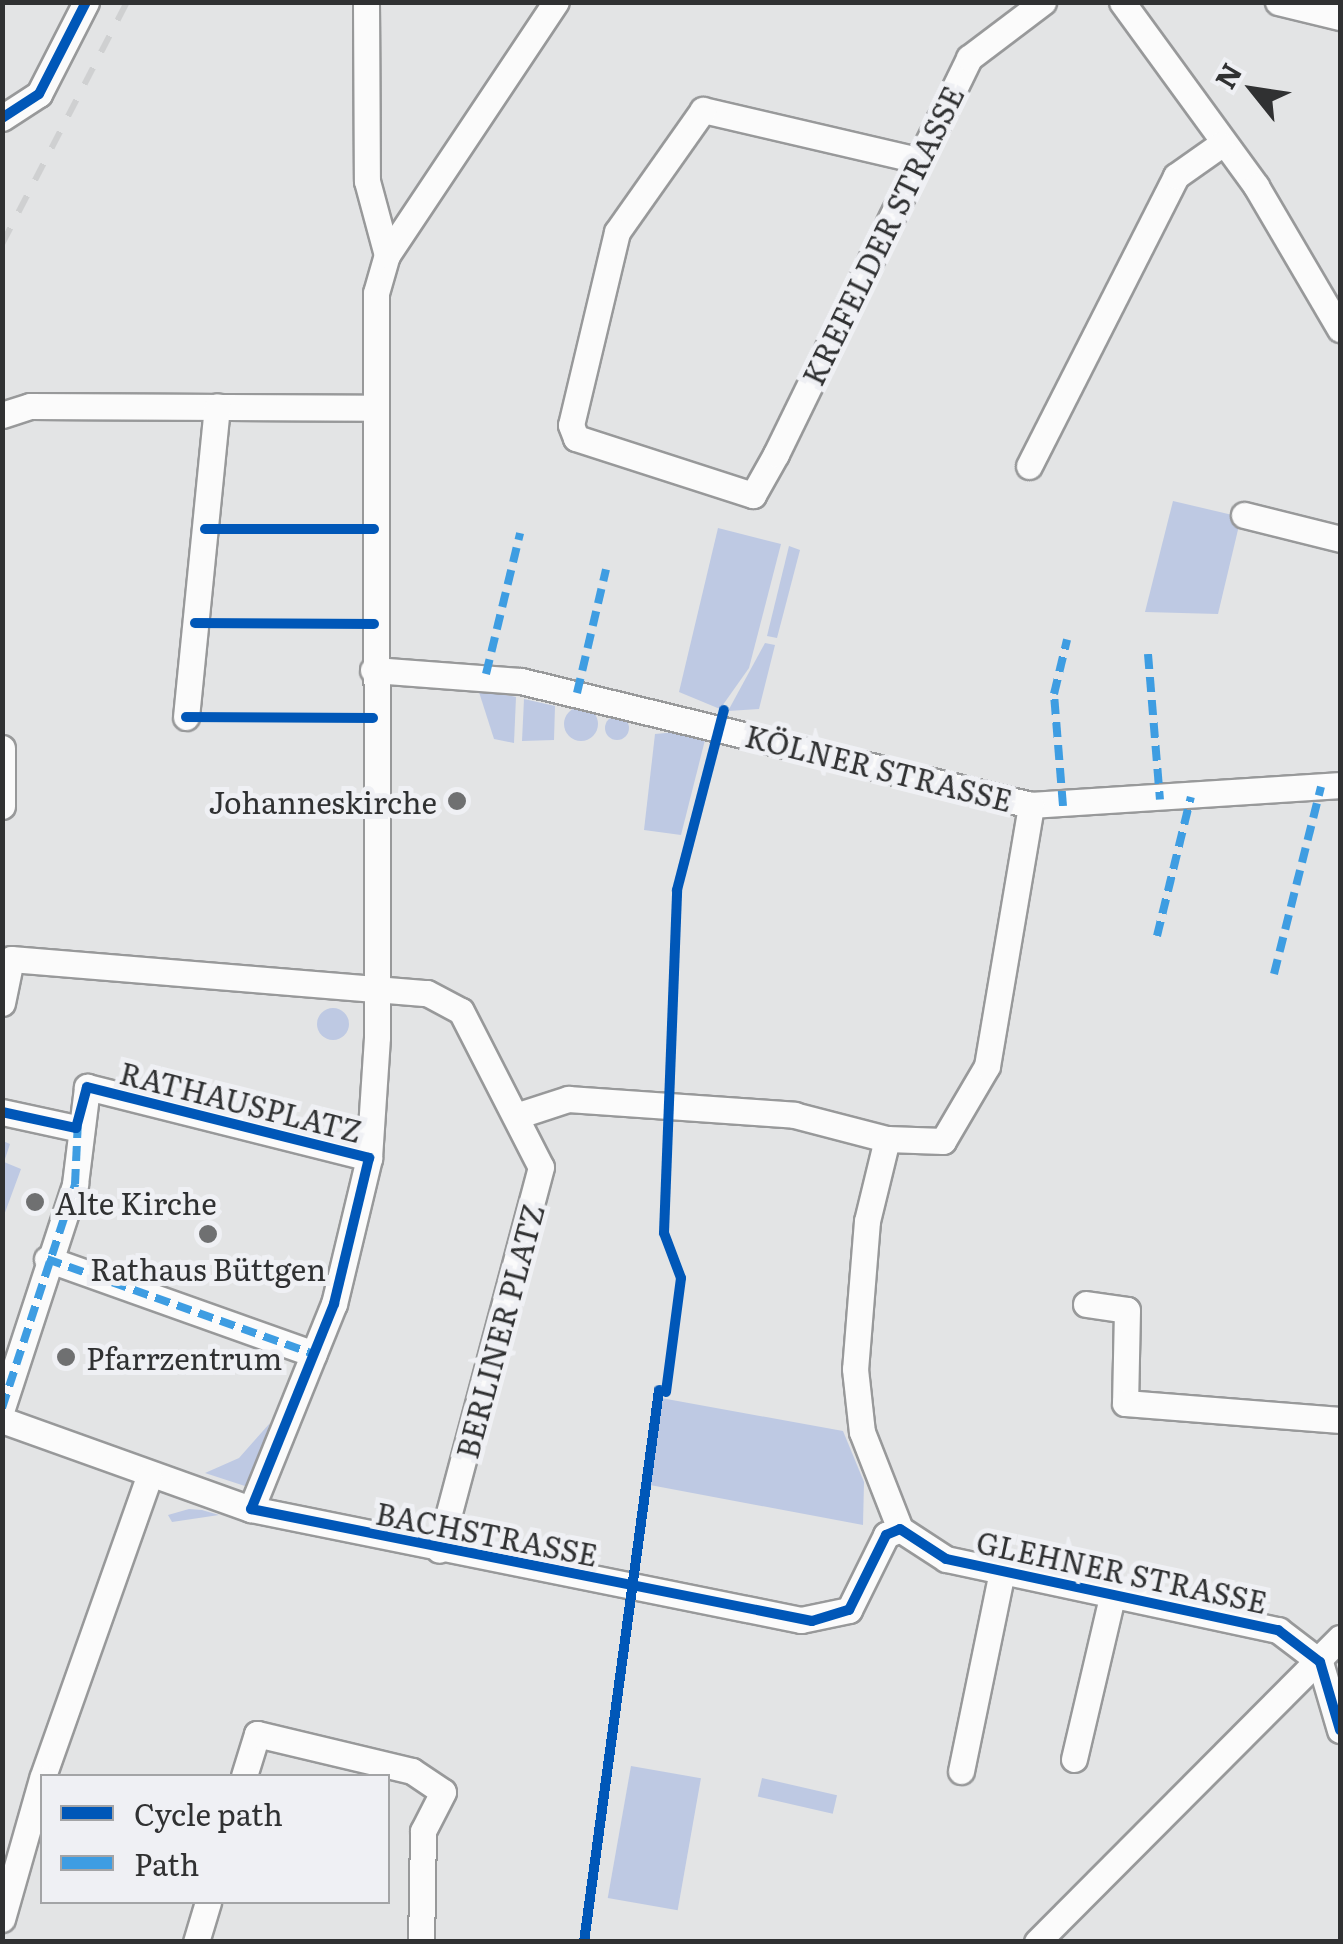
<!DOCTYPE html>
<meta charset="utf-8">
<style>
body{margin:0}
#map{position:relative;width:1343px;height:1944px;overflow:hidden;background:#e3e4e5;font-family:Literata,serif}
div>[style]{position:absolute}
.green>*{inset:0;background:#bec9e3;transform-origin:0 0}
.round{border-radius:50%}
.roads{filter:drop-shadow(2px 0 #98999a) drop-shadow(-2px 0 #98999a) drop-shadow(0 2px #98999a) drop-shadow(0 -2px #98999a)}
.street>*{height:25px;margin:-12.5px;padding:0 12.5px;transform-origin:12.5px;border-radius:12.5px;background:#fbfbfb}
.rail>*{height:6px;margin-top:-3px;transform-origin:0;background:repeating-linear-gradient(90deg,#cfd0d1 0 18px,transparent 0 36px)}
.quiet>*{height:8px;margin-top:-4px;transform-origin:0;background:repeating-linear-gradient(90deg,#3e9de2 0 15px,transparent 0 23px)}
.cycleway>*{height:10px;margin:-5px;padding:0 5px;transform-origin:5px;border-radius:5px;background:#0057b8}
.dots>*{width:28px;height:28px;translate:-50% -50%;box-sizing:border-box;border:5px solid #eff0f4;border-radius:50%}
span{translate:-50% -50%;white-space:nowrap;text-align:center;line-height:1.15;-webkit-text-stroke:10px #eff0f4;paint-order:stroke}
.street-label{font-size:30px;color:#303132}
.poi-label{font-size:30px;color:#303132}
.right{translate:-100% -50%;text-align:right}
.left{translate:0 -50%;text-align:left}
.frame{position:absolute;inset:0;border:5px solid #303132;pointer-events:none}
.legend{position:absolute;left:40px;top:1774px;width:350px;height:130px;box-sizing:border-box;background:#eff0f4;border:2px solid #a3a4a6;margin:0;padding:12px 18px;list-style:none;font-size:30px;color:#303132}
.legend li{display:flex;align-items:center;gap:20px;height:50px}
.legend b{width:50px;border:2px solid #a3a4a6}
.north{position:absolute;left:1203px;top:40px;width:100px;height:100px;-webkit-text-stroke:8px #eff0f4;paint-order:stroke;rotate:300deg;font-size:28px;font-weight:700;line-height:40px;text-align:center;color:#303132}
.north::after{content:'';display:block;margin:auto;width:35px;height:45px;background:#303132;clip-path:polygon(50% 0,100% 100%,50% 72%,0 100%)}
</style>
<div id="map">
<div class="green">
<div style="clip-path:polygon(1173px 501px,1241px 517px,1218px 614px,1145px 612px)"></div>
<div style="clip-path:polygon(718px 528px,781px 544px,749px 668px,720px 709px,679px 692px)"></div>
<div style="clip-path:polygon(789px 546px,800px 550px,777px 638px,767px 636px)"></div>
<div style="clip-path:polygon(765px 643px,775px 645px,759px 709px,728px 711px)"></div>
<div style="clip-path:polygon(478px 689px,516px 697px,514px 743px,494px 739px)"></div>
<div style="clip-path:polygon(524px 699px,555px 706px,554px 740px,522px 741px)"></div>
<div class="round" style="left:564px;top:707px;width:34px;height:34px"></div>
<div class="round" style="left:605px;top:716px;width:24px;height:24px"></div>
<div style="clip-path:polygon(677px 732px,705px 740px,681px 835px,644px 830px,655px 734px)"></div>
<div class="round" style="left:317px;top:1008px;width:32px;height:32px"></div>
<div style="clip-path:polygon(3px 1141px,10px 1144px,4px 1162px,21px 1169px,3px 1218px)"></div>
<div style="clip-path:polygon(661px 1398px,843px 1431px,864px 1482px,863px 1525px,650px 1485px)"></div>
<div style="clip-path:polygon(270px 1423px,248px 1487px,205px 1473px,239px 1458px)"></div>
<div style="clip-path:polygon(189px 1509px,202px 1510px,219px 1515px,172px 1522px,168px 1515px)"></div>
<div style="left:631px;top:1766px;width:71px;height:134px;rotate:10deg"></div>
<div style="left:762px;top:1778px;width:77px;height:19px;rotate:13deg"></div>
</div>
<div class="roads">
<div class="street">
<div style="left:366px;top:2px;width:179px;rotate:89.7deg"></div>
<div style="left:367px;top:181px;width:77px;rotate:74.9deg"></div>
<div style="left:1122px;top:2px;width:228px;rotate:53.9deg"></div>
<div style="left:1256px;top:186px;width:166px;rotate:59.6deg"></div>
<div style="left:1278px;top:2px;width:64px;rotate:13.6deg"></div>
<div style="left:2px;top:118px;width:44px;rotate:-33deg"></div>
<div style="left:39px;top:94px;width:103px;rotate:-62.9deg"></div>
<div style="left:918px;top:160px;width:221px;rotate:-166.9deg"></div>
<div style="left:703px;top:110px;width:149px;rotate:125.2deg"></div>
<div style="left:617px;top:232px;width:198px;rotate:103.4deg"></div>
<div style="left:571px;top:425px;width:14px;rotate:69deg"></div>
<div style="left:576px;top:438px;width:186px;rotate:17.9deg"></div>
<div style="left:753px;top:495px;width:47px;rotate:-60.7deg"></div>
<div style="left:776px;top:454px;width:441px;rotate:-64deg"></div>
<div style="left:969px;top:58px;width:93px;rotate:-37.1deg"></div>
<div style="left:2px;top:415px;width:29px;rotate:-18deg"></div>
<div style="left:30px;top:406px;width:345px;rotate:0.3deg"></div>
<div style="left:1029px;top:466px;width:325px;rotate:-63.1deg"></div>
<div style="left:1176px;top:176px;width:54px;rotate:-35.2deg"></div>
<div style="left:1244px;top:515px;width:99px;rotate:14deg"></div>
<div style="left:373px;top:670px;width:148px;rotate:4.3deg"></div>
<div style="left:521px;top:681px;width:525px;rotate:13.67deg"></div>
<div style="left:1031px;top:805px;width:310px;rotate:-3.7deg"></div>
<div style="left:186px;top:717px;width:312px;rotate:-84.3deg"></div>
<div style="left:2px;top:748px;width:58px;rotate:90deg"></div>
<div style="left:11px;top:959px;width:417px;rotate:4.7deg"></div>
<div style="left:427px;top:993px;width:38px;rotate:28deg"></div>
<div style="left:461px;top:1011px;width:175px;rotate:62.9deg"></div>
<div style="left:541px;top:1167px;width:396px;rotate:104.9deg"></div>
<div style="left:2px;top:1003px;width:45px;rotate:-78.4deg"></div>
<div style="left:2px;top:1112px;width:76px;rotate:12.2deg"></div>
<div style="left:519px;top:1115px;width:52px;rotate:-18.1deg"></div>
<div style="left:568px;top:1099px;width:227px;rotate:4deg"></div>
<div style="left:794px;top:1115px;width:96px;rotate:14.5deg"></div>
<div style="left:887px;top:1139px;width:84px;rotate:103.7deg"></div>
<div style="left:867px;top:1221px;width:148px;rotate:94.6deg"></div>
<div style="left:855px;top:1369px;width:63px;rotate:83.7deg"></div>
<div style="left:862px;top:1432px;width:104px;rotate:68.6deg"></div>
<div style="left:900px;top:1529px;width:55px;rotate:33.1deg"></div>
<div style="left:946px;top:1559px;width:340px;rotate:12.1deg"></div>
<div style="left:1278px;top:1630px;width:53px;rotate:37.3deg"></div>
<div style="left:1320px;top:1662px;width:71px;rotate:73.6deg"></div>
<div style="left:887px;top:1139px;width:56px;rotate:2deg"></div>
<div style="left:943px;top:1141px;width:87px;rotate:-59.6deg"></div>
<div style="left:987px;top:1066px;width:265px;rotate:-80.4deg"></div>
<div style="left:47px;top:1259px;width:283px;rotate:19.6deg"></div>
<div style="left:1086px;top:1304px;width:41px;rotate:8.3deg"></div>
<div style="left:1127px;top:1310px;width:93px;rotate:91.2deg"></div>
<div style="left:1125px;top:1403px;width:216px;rotate:4.5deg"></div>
<div style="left:2px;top:1408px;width:236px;rotate:-71.9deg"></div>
<div style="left:75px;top:1184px;width:98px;rotate:-82.9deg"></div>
<div style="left:87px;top:1087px;width:291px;rotate:14.1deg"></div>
<div style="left:2px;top:1420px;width:264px;rotate:19.7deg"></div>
<div style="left:251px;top:1509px;width:561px;rotate:11.41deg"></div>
<div style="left:801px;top:1620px;width:49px;rotate:-11.8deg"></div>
<div style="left:849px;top:1610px;width:84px;rotate:-63.7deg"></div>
<div style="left:886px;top:1535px;width:15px;rotate:-23deg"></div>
<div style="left:251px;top:1509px;width:221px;rotate:-68deg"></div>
<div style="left:334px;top:1304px;width:150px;rotate:-76.5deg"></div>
<div style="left:369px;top:1158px;width:121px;rotate:-86.2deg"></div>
<div style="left:377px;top:1037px;width:744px;rotate:-90.08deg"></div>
<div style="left:376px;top:293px;width:40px;rotate:-74deg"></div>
<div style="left:387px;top:255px;width:304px;rotate:-56.3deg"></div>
<div style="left:1074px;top:1759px;width:171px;rotate:-76.8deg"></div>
<div style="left:961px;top:1771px;width:204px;rotate:-78.4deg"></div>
<div style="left:43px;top:1776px;width:318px;rotate:-70.5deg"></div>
<div style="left:244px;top:1776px;width:44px;rotate:-72.8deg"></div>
<div style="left:257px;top:1734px;width:159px;rotate:13.4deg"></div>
<div style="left:412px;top:1771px;width:37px;rotate:34deg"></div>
<div style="left:443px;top:1792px;width:44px;rotate:117.1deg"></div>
<div style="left:423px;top:1831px;width:111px;rotate:91deg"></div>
<div style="left:2px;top:1919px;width:146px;rotate:-74.1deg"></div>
<div style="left:196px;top:1942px;width:42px;rotate:-73.3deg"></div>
<div style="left:1037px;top:1942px;width:429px;rotate:-45.1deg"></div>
</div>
</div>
<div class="rail">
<div style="left:2px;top:244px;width:272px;rotate:-62.7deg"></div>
</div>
<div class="quiet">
<div style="left:1148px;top:654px;width:146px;rotate:85.3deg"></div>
<div style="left:486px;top:674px;width:145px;rotate:-76.4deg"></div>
<div style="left:577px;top:693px;width:127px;rotate:-76.8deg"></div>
<div style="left:1063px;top:806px;width:112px;rotate:-94.6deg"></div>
<div style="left:1054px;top:694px;width:56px;rotate:-76.5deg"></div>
<div style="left:1157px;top:936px;width:143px;rotate:-76.3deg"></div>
<div style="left:1274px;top:974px;width:193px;rotate:-75.9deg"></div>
<div style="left:47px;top:1259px;width:283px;rotate:19.6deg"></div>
<div style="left:2px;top:1408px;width:236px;rotate:-71.9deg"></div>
<div style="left:75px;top:1184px;width:64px;rotate:-87.3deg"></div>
</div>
<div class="cycleway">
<div style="left:2px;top:118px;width:44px;rotate:-33deg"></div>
<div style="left:39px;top:94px;width:103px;rotate:-62.9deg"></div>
<div style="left:205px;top:529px;width:169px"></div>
<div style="left:195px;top:623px;width:179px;rotate:0.3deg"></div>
<div style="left:186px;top:717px;width:187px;rotate:0.3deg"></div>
<div style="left:2px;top:1112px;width:76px;rotate:12.2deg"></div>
<div style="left:76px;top:1128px;width:42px;rotate:-75deg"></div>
<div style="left:87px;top:1087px;width:291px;rotate:14.1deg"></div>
<div style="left:369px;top:1158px;width:150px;rotate:103.5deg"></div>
<div style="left:334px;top:1304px;width:221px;rotate:112deg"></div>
<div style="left:251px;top:1509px;width:572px;rotate:11.29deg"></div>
<div style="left:812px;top:1621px;width:39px;rotate:-17deg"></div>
<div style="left:849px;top:1610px;width:84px;rotate:-63.7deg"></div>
<div style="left:886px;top:1535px;width:15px;rotate:-23deg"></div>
<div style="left:900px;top:1529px;width:55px;rotate:33.1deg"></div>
<div style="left:946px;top:1559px;width:340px;rotate:12.1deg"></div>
<div style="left:1278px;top:1630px;width:53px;rotate:37.3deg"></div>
<div style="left:1320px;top:1662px;width:71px;rotate:73.6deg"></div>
<div style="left:666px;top:1392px;width:115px;rotate:-82.5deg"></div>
<div style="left:681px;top:1278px;width:48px;rotate:-110.7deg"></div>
<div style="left:664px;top:1233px;width:343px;rotate:-87.8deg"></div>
<div style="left:677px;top:890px;width:186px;rotate:-75.4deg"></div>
<div style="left:584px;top:1942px;width:557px;rotate:-82.26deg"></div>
</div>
<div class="dots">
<div style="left:457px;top:801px;background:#6f7071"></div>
<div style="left:35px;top:1202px;background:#6f7071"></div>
<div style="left:208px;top:1234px;background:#6f7071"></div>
<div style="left:66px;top:1357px;background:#6f7071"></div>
</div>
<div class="street-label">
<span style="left:882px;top:235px;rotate:-64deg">KREFELDER STRASSE</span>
<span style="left:879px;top:767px;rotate:14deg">KÖLNER STRASSE</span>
<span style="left:241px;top:1101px;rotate:14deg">RATHAUSPLATZ</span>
<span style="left:499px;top:1331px;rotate:-75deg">BERLINER PLATZ</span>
<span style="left:487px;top:1533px;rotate:11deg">BACHSTRASSE</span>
<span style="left:1122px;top:1571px;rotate:12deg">GLEHNER STRASSE</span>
</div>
<div class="poi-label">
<span class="right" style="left:437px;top:801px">Johanneskirche</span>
<span class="left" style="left:55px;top:1202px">Alte Kirche</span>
<span style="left:208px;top:1268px">Rathaus Büttgen</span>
<span class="left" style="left:86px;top:1357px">Pfarrzentrum</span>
</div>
<div class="frame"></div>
<ul class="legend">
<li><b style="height:12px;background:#0057b8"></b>Cycle path</li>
<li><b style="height:12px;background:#3e9de2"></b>Path</li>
</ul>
<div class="north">N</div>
</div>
